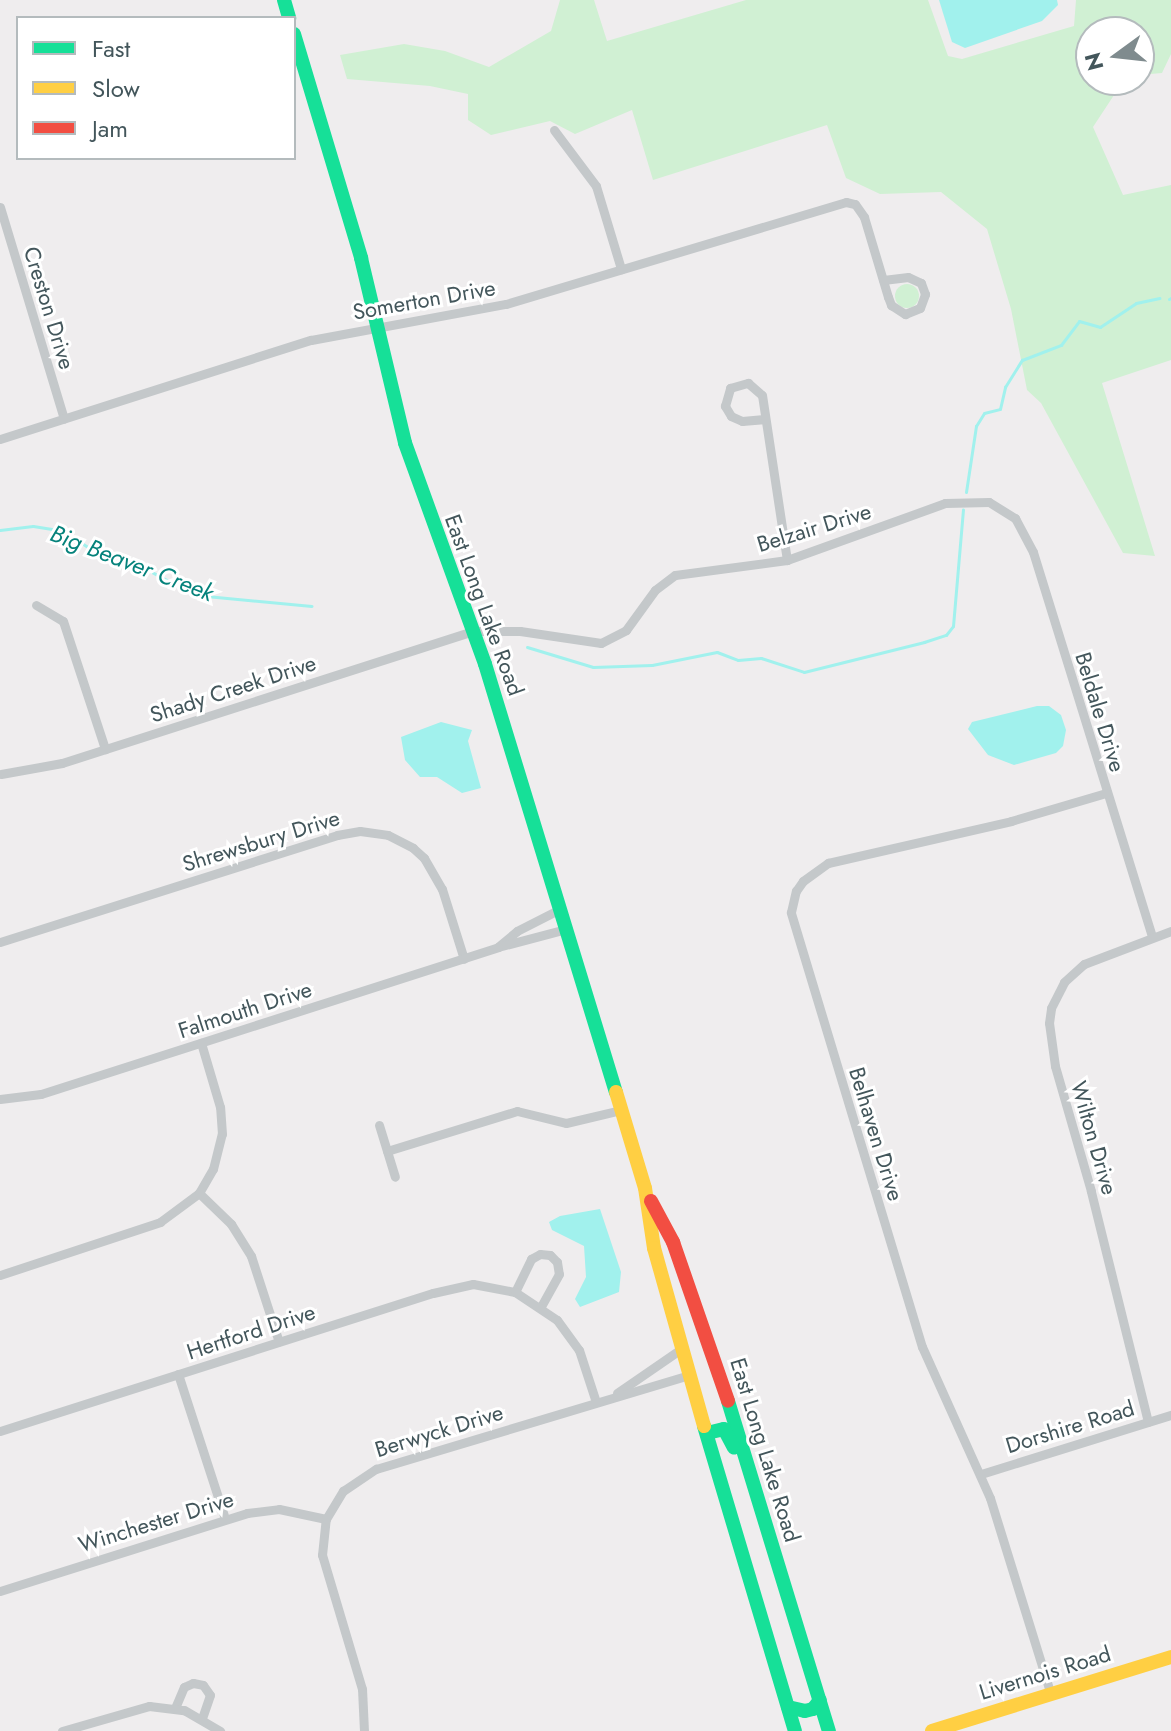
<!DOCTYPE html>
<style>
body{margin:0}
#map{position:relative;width:1171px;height:1731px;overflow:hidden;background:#efedee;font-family:Jost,sans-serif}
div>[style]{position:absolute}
.green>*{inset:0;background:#d0f0d3}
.round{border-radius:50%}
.water>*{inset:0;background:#a1f1ed}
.stream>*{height:3px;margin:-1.5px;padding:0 1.5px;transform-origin:1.5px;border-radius:1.5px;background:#a1f1ed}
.street>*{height:9px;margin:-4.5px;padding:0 4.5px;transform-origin:4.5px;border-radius:4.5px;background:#c4c8ca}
.fast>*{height:14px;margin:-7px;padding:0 7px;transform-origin:7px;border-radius:7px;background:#16e098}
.slow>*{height:14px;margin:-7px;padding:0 7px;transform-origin:7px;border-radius:7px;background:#ffcf43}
.jam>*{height:14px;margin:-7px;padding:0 7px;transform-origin:7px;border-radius:7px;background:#f24e42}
span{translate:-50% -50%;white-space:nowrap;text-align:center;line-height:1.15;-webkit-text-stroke:6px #fff;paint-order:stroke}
.street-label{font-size:22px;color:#43565b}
.water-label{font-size:24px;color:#05827b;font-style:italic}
.legend{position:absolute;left:16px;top:16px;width:280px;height:144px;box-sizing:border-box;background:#fff;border:2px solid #b4bbbd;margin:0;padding:10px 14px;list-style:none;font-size:24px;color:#43565b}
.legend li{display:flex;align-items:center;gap:16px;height:40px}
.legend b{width:40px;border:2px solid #b4bbbd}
.north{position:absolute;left:1075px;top:16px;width:80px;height:80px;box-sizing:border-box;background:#fff;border:2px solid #b4bbbd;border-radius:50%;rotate:255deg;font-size:22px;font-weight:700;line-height:32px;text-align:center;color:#43565b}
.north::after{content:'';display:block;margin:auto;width:28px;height:36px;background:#7f8b8e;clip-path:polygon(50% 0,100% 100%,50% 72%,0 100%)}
</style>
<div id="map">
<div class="green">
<div style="clip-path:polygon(560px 0,594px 0,607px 41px,746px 0,928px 0,948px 56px,962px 59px,1074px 26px,1076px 0,1171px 0,1171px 54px,1162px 73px,1139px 75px,1139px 32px,1091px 32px,1091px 80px,1131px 80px,1118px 89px,1093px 127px,1123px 195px,1171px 185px,1171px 360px,1102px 383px,1155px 556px,1123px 553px,1041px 403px,1027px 390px,1011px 309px,987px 229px,941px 192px,880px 194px,846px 178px,827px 125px,653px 180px,632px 110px,575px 134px,550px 121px,491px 135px,468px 120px,468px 94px,430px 86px,347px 79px,340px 55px,404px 44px,445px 51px,489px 67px,551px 31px)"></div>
<div class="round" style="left:895px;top:284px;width:24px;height:24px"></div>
</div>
<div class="water">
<div style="clip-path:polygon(939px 0,1057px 0,1058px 5px,1042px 21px,965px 48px,952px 42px)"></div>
<div style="clip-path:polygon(1037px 706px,1049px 706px,1061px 715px,1066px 730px,1063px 746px,1056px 753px,1014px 765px,988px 755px,968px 729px,972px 722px)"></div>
<div style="clip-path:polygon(441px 722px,472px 730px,468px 741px,481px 788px,462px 793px,437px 777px,420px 777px,405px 760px,401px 737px)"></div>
<div style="clip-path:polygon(600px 1209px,621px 1272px,619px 1292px,580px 1307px,575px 1299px,586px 1277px,584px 1246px,552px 1230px,549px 1222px,560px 1216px)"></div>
</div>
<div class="stream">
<div style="left:1169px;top:299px;width:2px;rotate:-27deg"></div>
<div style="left:966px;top:492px;width:67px;rotate:-81.4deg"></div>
<div style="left:976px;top:426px;width:15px;rotate:-58deg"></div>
<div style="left:984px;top:413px;width:16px;rotate:-14deg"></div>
<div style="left:1000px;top:409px;width:23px;rotate:-77deg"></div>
<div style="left:1005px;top:387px;width:32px;rotate:-58deg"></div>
<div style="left:1022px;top:360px;width:42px;rotate:-21deg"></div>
<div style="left:1061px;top:345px;width:30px;rotate:-53deg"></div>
<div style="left:1079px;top:321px;width:22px;rotate:16deg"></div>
<div style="left:1100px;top:327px;width:43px;rotate:-33.7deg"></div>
<div style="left:1136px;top:303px;width:24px;rotate:-12deg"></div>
<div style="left:0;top:530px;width:33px;rotate:-7deg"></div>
<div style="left:33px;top:526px;width:30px;rotate:9deg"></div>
<div style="left:63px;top:531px;width:35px;rotate:33deg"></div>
<div style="left:92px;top:550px;width:33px;rotate:12deg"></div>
<div style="left:124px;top:557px;width:57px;rotate:28.4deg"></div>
<div style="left:174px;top:584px;width:34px;rotate:21deg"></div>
<div style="left:206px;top:596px;width:106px;rotate:5.4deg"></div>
<div style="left:527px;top:647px;width:69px;rotate:16.9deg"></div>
<div style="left:593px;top:667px;width:59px;rotate:-1.9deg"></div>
<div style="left:652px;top:665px;width:66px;rotate:-11.3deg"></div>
<div style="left:717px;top:652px;width:22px;rotate:21deg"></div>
<div style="left:738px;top:660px;width:23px;rotate:-5deg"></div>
<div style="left:761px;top:658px;width:45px;rotate:18deg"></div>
<div style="left:804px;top:672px;width:124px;rotate:-14deg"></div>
<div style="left:924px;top:642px;width:23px;rotate:-18deg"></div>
<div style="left:946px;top:635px;width:11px;rotate:-52deg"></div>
<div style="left:953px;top:626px;width:117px;rotate:-85.1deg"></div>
</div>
<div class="street">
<div style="left:554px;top:130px;width:70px;rotate:53.1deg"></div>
<div style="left:596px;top:186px;width:87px;rotate:73.2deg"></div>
<div style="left:0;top:207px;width:221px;rotate:73.2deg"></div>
<div style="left:765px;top:419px;width:23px;rotate:175deg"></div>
<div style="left:742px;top:421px;width:12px;rotate:-156deg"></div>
<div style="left:731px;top:416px;width:12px;rotate:-121deg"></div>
<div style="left:725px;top:406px;width:19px;rotate:-74deg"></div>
<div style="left:730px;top:388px;width:19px;rotate:-16deg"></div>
<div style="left:748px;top:383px;width:18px;rotate:41deg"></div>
<div style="left:762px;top:395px;width:167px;rotate:81.4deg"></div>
<div style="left:0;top:439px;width:326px;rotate:-17.7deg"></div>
<div style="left:311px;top:340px;width:198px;rotate:-10.5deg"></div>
<div style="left:506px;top:304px;width:355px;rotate:-16.7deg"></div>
<div style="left:846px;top:202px;width:9px;rotate:13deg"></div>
<div style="left:855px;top:204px;width:16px;rotate:55deg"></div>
<div style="left:864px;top:217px;width:84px;rotate:73.3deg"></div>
<div style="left:888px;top:297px;width:9px;rotate:69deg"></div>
<div style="left:891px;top:305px;width:17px;rotate:33deg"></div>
<div style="left:905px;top:314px;width:16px;rotate:-22deg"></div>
<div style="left:920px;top:308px;width:15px;rotate:-70deg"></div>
<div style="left:925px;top:294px;width:12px;rotate:-110deg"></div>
<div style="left:921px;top:283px;width:14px;rotate:-155deg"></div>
<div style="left:908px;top:277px;width:25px;rotate:173deg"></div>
<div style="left:36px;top:605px;width:31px;rotate:31deg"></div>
<div style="left:63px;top:621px;width:135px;rotate:71.8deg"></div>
<div style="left:1px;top:774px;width:62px;rotate:-10.2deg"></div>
<div style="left:62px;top:763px;width:433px;rotate:-17.8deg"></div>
<div style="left:474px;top:631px;width:46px"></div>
<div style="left:520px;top:631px;width:82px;rotate:8.4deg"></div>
<div style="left:601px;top:643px;width:28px;rotate:-27deg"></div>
<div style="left:626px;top:630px;width:49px;rotate:-54.1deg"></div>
<div style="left:655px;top:590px;width:25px;rotate:-37deg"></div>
<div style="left:675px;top:575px;width:113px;rotate:-7.6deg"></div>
<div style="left:787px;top:560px;width:168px;rotate:-19.8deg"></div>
<div style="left:945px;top:503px;width:44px;rotate:-1.3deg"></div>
<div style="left:989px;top:502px;width:31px;rotate:32deg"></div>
<div style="left:1015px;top:518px;width:38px;rotate:62deg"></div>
<div style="left:1033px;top:552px;width:403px;rotate:72.8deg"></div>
<div style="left:560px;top:909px;width:48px;rotate:152.9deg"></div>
<div style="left:517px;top:931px;width:25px;rotate:140deg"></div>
<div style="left:498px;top:947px;width:70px;rotate:-14.8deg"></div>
<div style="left:0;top:942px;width:354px;rotate:-17.6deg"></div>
<div style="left:337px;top:835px;width:23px;rotate:-10deg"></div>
<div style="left:360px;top:831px;width:28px;rotate:8deg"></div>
<div style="left:388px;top:835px;width:28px;rotate:27deg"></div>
<div style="left:413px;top:848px;width:15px;rotate:42deg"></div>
<div style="left:424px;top:858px;width:36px;rotate:60deg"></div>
<div style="left:442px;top:889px;width:73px;rotate:72.6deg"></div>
<div style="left:0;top:1099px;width:41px;rotate:-7deg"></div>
<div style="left:41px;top:1094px;width:480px;rotate:-17.8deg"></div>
<div style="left:379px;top:1125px;width:54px;rotate:72.9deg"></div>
<div style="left:387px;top:1151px;width:136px;rotate:-17.1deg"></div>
<div style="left:517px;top:1111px;width:50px;rotate:13.8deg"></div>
<div style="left:566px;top:1123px;width:57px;rotate:-13.3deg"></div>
<div style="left:199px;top:1193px;width:45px;rotate:44.1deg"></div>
<div style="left:231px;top:1224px;width:38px;rotate:58deg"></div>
<div style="left:251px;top:1256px;width:90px;rotate:72deg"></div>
<div style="left:0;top:1275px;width:169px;rotate:-18.3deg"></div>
<div style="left:160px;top:1222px;width:49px;rotate:-36.6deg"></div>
<div style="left:199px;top:1193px;width:28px;rotate:-60deg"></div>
<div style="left:213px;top:1169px;width:36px;rotate:-76deg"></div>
<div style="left:222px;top:1134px;width:27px;rotate:-94deg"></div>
<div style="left:220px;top:1107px;width:67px;rotate:-106.5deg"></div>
<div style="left:515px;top:1292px;width:37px;rotate:-64deg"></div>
<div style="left:531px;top:1259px;width:10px;rotate:-29deg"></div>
<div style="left:540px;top:1254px;width:10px;rotate:6deg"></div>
<div style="left:550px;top:1255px;width:10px;rotate:45deg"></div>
<div style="left:557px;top:1262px;width:12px;rotate:81deg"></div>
<div style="left:559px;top:1274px;width:37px;rotate:119deg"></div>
<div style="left:178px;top:1374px;width:152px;rotate:72deg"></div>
<div style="left:617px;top:1393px;width:78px;rotate:-34.5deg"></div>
<div style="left:1148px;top:1422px;width:238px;rotate:-103.9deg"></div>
<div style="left:1091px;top:1191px;width:130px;rotate:-106.1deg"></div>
<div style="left:1055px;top:1066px;width:43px;rotate:-97.9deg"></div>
<div style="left:1049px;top:1023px;width:15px;rotate:-82deg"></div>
<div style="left:1051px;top:1008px;width:29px;rotate:-63deg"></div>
<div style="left:1064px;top:982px;width:27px;rotate:-42deg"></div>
<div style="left:1084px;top:964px;width:93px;rotate:-20.8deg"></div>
<div style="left:0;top:1431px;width:454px;rotate:-17.7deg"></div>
<div style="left:433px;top:1293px;width:41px;rotate:-12.7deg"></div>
<div style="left:473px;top:1284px;width:43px;rotate:10.8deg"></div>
<div style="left:515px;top:1292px;width:50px;rotate:33.7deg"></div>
<div style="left:557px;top:1320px;width:37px;rotate:54deg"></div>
<div style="left:579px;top:1350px;width:55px;rotate:71.9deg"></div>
<div style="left:981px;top:1474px;width:199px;rotate:-17.3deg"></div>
<div style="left:0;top:1591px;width:259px;rotate:-17.5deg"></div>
<div style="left:247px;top:1513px;width:32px;rotate:-7deg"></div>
<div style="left:279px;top:1509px;width:48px;rotate:12deg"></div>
<div style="left:1051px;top:1695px;width:206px;rotate:-107.2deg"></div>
<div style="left:990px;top:1498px;width:166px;rotate:-114.2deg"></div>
<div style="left:922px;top:1347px;width:454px;rotate:-106.8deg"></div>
<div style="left:791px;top:912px;width:22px;rotate:-77deg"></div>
<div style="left:796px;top:891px;width:12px;rotate:-55deg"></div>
<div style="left:803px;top:881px;width:31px;rotate:-36deg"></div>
<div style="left:828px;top:863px;width:188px;rotate:-12.9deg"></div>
<div style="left:1011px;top:821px;width:99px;rotate:-16.4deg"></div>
<div style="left:175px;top:1708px;width:23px;rotate:-67deg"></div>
<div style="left:184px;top:1687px;width:10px;rotate:-24deg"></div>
<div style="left:193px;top:1683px;width:10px;rotate:11deg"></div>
<div style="left:203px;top:1685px;width:12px;rotate:55deg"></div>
<div style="left:210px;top:1695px;width:24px;rotate:109deg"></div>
<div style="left:62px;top:1731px;width:91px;rotate:-16deg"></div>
<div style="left:149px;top:1706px;width:35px;rotate:7deg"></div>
<div style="left:184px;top:1710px;width:42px;rotate:30.3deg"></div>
<div style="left:364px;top:1731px;width:42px;rotate:-92.7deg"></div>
<div style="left:362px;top:1689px;width:140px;rotate:-106.6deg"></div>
<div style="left:322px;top:1555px;width:36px;rotate:-84deg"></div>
<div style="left:326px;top:1519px;width:33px;rotate:-59deg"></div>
<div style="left:343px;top:1491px;width:40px;rotate:-34deg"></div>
<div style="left:376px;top:1469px;width:327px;rotate:-16.7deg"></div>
</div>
<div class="fast">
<div style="left:284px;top:0;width:19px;rotate:74deg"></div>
<div style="left:294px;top:34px;width:234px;rotate:73.3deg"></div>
<div style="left:361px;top:258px;width:190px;rotate:76.6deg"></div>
<div style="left:405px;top:443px;width:235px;rotate:70.1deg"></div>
<div style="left:485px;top:664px;width:448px;rotate:73deg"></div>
<div style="left:728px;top:1401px;width:345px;rotate:73deg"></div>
<div style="left:704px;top:1426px;width:318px;rotate:73.4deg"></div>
<div style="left:707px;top:1433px;width:17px;rotate:-13deg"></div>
<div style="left:724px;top:1429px;width:21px;rotate:62deg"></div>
<div style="left:788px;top:1707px;width:17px;rotate:13deg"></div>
<div style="left:805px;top:1711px;width:8px;rotate:-14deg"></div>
<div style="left:813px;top:1709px;width:11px;rotate:-52deg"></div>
</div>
<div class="slow">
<div style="left:616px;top:1092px;width:100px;rotate:73.2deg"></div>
<div style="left:645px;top:1188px;width:61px;rotate:81.5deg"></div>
<div style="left:654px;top:1248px;width:185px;rotate:74.3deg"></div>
<div style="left:932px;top:1731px;width:250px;rotate:-17.2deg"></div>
</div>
<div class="jam">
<div style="left:651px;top:1201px;width:47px;rotate:61.8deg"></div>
<div style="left:673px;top:1242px;width:168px;rotate:70.9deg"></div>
</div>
<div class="street-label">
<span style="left:424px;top:300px;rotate:-10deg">Somerton Drive</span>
<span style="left:49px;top:308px;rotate:73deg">Creston Drive</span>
<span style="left:814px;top:528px;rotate:-17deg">Belzair Drive</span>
<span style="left:484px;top:605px;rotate:70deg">East Long Lake Road</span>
<span style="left:233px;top:689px;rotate:-18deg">Shady Creek Drive</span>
<span style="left:1100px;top:712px;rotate:73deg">Beldale Drive</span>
<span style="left:261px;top:841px;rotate:-17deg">Shrewsbury Drive</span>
<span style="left:245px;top:1010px;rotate:-18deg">Falmouth Drive</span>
<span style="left:876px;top:1134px;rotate:73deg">Belhaven Drive</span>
<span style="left:1094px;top:1138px;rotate:74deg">Wilton Drive</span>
<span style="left:251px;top:1332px;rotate:-18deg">Hertford Drive</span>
<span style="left:1070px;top:1427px;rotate:-17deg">Dorshire Road</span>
<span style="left:439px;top:1431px;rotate:-17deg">Berwyck Drive</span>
<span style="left:765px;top:1450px;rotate:73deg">East Long Lake Road</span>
<span style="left:156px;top:1522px;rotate:-17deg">Winchester Drive</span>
<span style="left:1045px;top:1673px;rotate:-17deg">Livernois Road</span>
</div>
<div class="water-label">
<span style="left:132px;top:563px;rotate:21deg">Big Beaver Creek</span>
</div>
<ul class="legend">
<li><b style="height:10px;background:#16e098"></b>Fast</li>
<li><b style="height:10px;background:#ffcf43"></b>Slow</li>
<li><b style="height:10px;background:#f24e42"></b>Jam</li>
</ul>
<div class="north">N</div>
</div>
